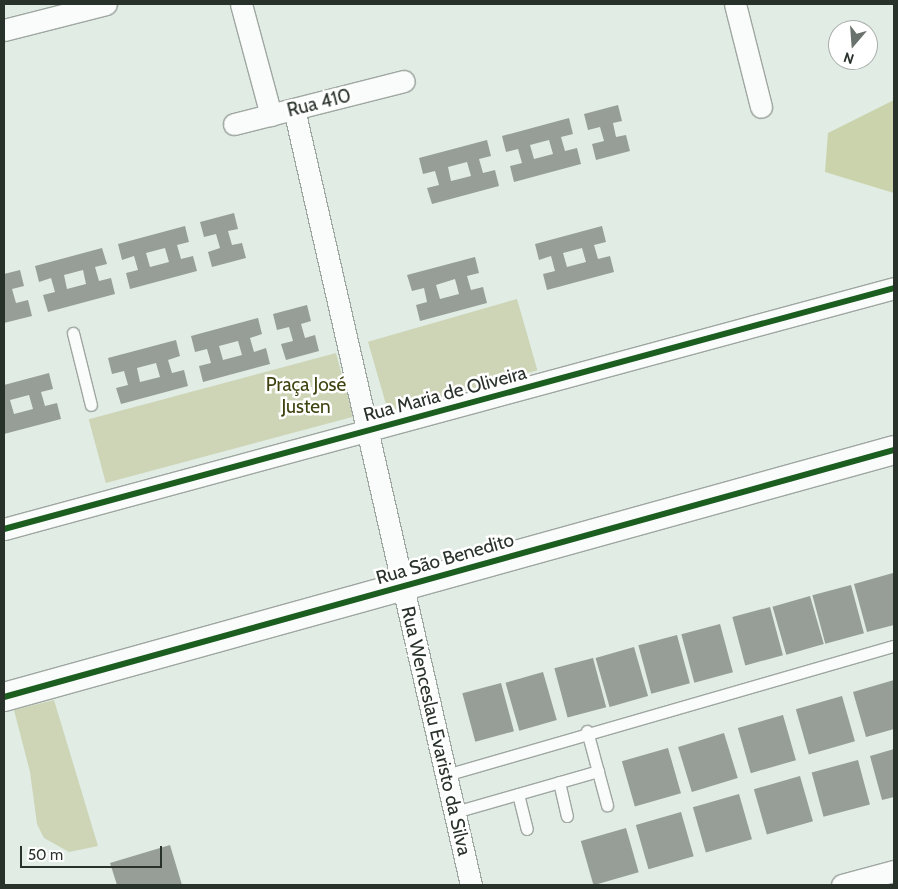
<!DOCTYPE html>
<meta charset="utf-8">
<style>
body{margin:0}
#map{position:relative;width:898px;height:889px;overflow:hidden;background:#e1ece4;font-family:Cabin,sans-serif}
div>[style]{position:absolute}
.green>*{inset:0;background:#cdd5b6;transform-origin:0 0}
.forest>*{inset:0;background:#cad3ab}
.building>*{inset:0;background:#979d97;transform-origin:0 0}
.roads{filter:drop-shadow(1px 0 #9fa7a1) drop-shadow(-1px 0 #9fa7a1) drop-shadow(0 1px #9fa7a1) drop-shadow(0 -1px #9fa7a1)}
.lane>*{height:11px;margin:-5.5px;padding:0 5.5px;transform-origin:5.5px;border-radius:5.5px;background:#fafcfb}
.street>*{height:21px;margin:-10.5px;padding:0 10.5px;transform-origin:10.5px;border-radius:10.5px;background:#fafcfb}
.secondary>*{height:28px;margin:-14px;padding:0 14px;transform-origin:14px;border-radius:14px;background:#fafcfb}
.cycleway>*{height:6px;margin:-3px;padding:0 3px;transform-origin:3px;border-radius:3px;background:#1b5e20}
span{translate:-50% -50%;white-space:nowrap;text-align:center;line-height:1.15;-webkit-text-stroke:5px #fff;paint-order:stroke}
.street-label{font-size:19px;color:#29312b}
.park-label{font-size:19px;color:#3f430f}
.frame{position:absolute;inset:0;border:5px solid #29312b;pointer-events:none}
.north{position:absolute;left:828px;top:20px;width:50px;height:50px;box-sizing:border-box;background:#fff;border:1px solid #a9adaa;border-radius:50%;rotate:198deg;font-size:14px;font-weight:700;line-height:20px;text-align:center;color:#29312b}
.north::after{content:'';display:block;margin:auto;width:18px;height:22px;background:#69726c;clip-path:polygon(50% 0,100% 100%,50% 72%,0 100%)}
.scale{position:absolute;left:20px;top:846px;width:142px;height:22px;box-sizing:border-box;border:2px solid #29312b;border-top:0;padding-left:6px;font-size:15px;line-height:18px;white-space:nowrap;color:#29312b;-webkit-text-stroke:4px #fff;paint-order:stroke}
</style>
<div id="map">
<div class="green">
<div style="left:517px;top:299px;width:74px;height:155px;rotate:74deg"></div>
<div style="left:336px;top:353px;width:66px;height:256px;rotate:75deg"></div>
<div style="clip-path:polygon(54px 700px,98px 846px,69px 852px,44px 838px,37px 824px,30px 772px,14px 710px)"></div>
</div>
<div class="forest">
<div style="clip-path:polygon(894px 100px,894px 193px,825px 172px,828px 133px)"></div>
</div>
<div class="building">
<div style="clip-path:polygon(618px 105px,622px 121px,613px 123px,616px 137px,626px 135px,630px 151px,596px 160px,592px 144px,604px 141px,600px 127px,588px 130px,584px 114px)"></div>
<div style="clip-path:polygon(evenodd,569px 118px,573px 134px,561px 137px,565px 151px,577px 148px,581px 164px,514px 182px,510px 166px,522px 163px,518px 149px,506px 152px,502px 136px,569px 118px,549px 140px,553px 154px,534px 159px,530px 145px,549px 140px)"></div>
<div style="clip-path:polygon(evenodd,487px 140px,491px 156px,479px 159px,483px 173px,495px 170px,499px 186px,432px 204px,427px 188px,439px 185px,435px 171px,423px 174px,419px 158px,487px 140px,467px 162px,471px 176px,451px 181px,448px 167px,467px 162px)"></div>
<div style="clip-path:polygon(234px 213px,238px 229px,228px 231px,232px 245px,242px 243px,246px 258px,212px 267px,208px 252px,220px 248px,216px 234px,204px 237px,200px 222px)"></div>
<div style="clip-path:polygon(evenodd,185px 226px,189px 242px,177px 245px,181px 259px,193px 256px,197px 271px,130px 289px,126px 273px,138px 270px,134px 256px,122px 260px,118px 244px,185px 226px,165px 248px,169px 262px,150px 267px,146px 253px,165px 248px)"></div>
<div style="clip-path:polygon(evenodd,602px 226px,606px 242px,594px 245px,598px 259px,610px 256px,614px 272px,547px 290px,543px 274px,555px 271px,551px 256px,539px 260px,535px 244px,602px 226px,582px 248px,586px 262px,567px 267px,563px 253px,582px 248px)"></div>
<div style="clip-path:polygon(evenodd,102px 248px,107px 264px,95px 267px,99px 281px,111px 278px,115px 294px,48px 312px,43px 295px,55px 292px,51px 278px,39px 282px,35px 266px,102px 248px,83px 270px,86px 284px,67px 289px,64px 275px,83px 270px)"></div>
<div style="clip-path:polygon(evenodd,475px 257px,479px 273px,467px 276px,471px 290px,483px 287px,487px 303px,420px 321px,416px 305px,427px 302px,424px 288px,412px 291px,407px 275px,475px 257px,455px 279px,459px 294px,440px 299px,436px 285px,455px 279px)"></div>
<div style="clip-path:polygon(20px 270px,24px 286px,12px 289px,16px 303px,28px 300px,32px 316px,4px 323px,4px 274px)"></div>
<div style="clip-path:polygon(307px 305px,311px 321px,301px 324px,305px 338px,315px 335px,319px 351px,286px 360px,281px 344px,293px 341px,289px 327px,277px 330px,273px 314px)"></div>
<div style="clip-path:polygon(evenodd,258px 318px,262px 334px,250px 338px,254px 352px,266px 348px,270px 364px,203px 382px,199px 366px,211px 363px,207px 349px,195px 352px,191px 336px,258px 318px,238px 341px,242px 355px,223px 360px,219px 346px,238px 341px)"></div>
<div style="clip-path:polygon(evenodd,176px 340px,180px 356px,168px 360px,172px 373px,184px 370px,188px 386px,121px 404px,116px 388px,128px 385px,124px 371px,112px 374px,108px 358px,176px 340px,156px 363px,160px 377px,140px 382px,137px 368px,156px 363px)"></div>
<div style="clip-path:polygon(evenodd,49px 373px,53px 389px,41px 392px,45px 406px,57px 403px,61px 419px,4px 434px,4px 385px,49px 373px,29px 395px,33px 409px,14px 414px,10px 400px,29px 395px)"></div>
<div style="clip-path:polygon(893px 573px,894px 625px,867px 632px,854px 584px)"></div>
<div style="left:851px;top:585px;width:50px;height:40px;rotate:75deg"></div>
<div style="left:810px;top:596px;width:50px;height:39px;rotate:74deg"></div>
<div style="left:770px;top:607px;width:50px;height:39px;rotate:75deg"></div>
<div style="left:720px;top:624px;width:50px;height:40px;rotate:75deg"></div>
<div style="left:677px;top:635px;width:50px;height:40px;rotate:75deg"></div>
<div style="left:634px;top:647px;width:51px;height:40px;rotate:74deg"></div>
<div style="left:593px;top:658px;width:51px;height:40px;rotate:75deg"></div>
<div style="left:543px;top:672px;width:50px;height:39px;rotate:74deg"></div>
<div style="clip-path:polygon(894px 680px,894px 729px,866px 737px,853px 692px)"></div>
<div style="left:501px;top:683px;width:50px;height:40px;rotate:75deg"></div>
<div style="left:842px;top:696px;width:47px;height:48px;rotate:74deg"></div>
<div style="left:783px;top:715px;width:47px;height:47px;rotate:74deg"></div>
<div style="left:724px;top:733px;width:47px;height:48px;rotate:73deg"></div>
<div style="left:668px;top:748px;width:47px;height:48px;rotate:74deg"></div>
<div style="clip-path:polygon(894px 749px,894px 797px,882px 800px,870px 756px)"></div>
<div style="left:858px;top:760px;width:46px;height:48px;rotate:75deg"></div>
<div style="left:800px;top:776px;width:47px;height:48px;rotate:74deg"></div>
<div style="left:739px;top:794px;width:47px;height:48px;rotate:74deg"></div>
<div style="left:681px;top:812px;width:46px;height:47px;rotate:74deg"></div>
<div style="left:626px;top:828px;width:46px;height:47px;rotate:74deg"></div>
<div style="clip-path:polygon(170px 845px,182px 885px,117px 885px,110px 863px)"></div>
</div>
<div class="roads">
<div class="lane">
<div style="left:73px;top:333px;width:74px;rotate:76deg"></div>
<div style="left:587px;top:731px;width:77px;rotate:74.9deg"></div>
<div style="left:446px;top:775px;width:466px;rotate:-16.1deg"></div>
<div style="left:559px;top:782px;width:35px;rotate:77deg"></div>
<div style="left:518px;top:794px;width:36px;rotate:76deg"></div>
<div style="left:455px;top:812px;width:149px;rotate:-16deg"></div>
</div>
<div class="street">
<div style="left:241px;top:4px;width:115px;rotate:74.9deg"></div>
<div style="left:735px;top:4px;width:106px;rotate:75.8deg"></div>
<div style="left:4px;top:30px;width:105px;rotate:-14.3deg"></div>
<div style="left:294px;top:109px;width:796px;rotate:77.15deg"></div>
<div style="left:234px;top:124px;width:175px;rotate:-14.2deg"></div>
<div style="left:4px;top:529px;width:922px;rotate:-15.15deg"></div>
<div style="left:842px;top:885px;width:54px;rotate:-15.1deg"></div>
</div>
<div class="secondary">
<div style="left:4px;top:697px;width:924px;rotate:-15.51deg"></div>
</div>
</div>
<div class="cycleway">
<div style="left:4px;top:529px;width:922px;rotate:-15.15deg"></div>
<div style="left:4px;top:697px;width:924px;rotate:-15.51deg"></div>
</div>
<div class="street-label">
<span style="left:319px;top:103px;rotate:-14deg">Rua 410</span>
<span style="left:445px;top:394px;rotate:-15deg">Rua Maria de Oliveira</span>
<span style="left:445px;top:559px;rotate:-16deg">Rua São Benedito</span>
<span style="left:436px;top:731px;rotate:77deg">Rua Wenceslau Evaristo da Silva</span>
</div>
<div class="park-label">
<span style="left:306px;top:396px">Praça José<br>Justen</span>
</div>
<div class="frame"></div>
<div class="north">N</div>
<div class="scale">50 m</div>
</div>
